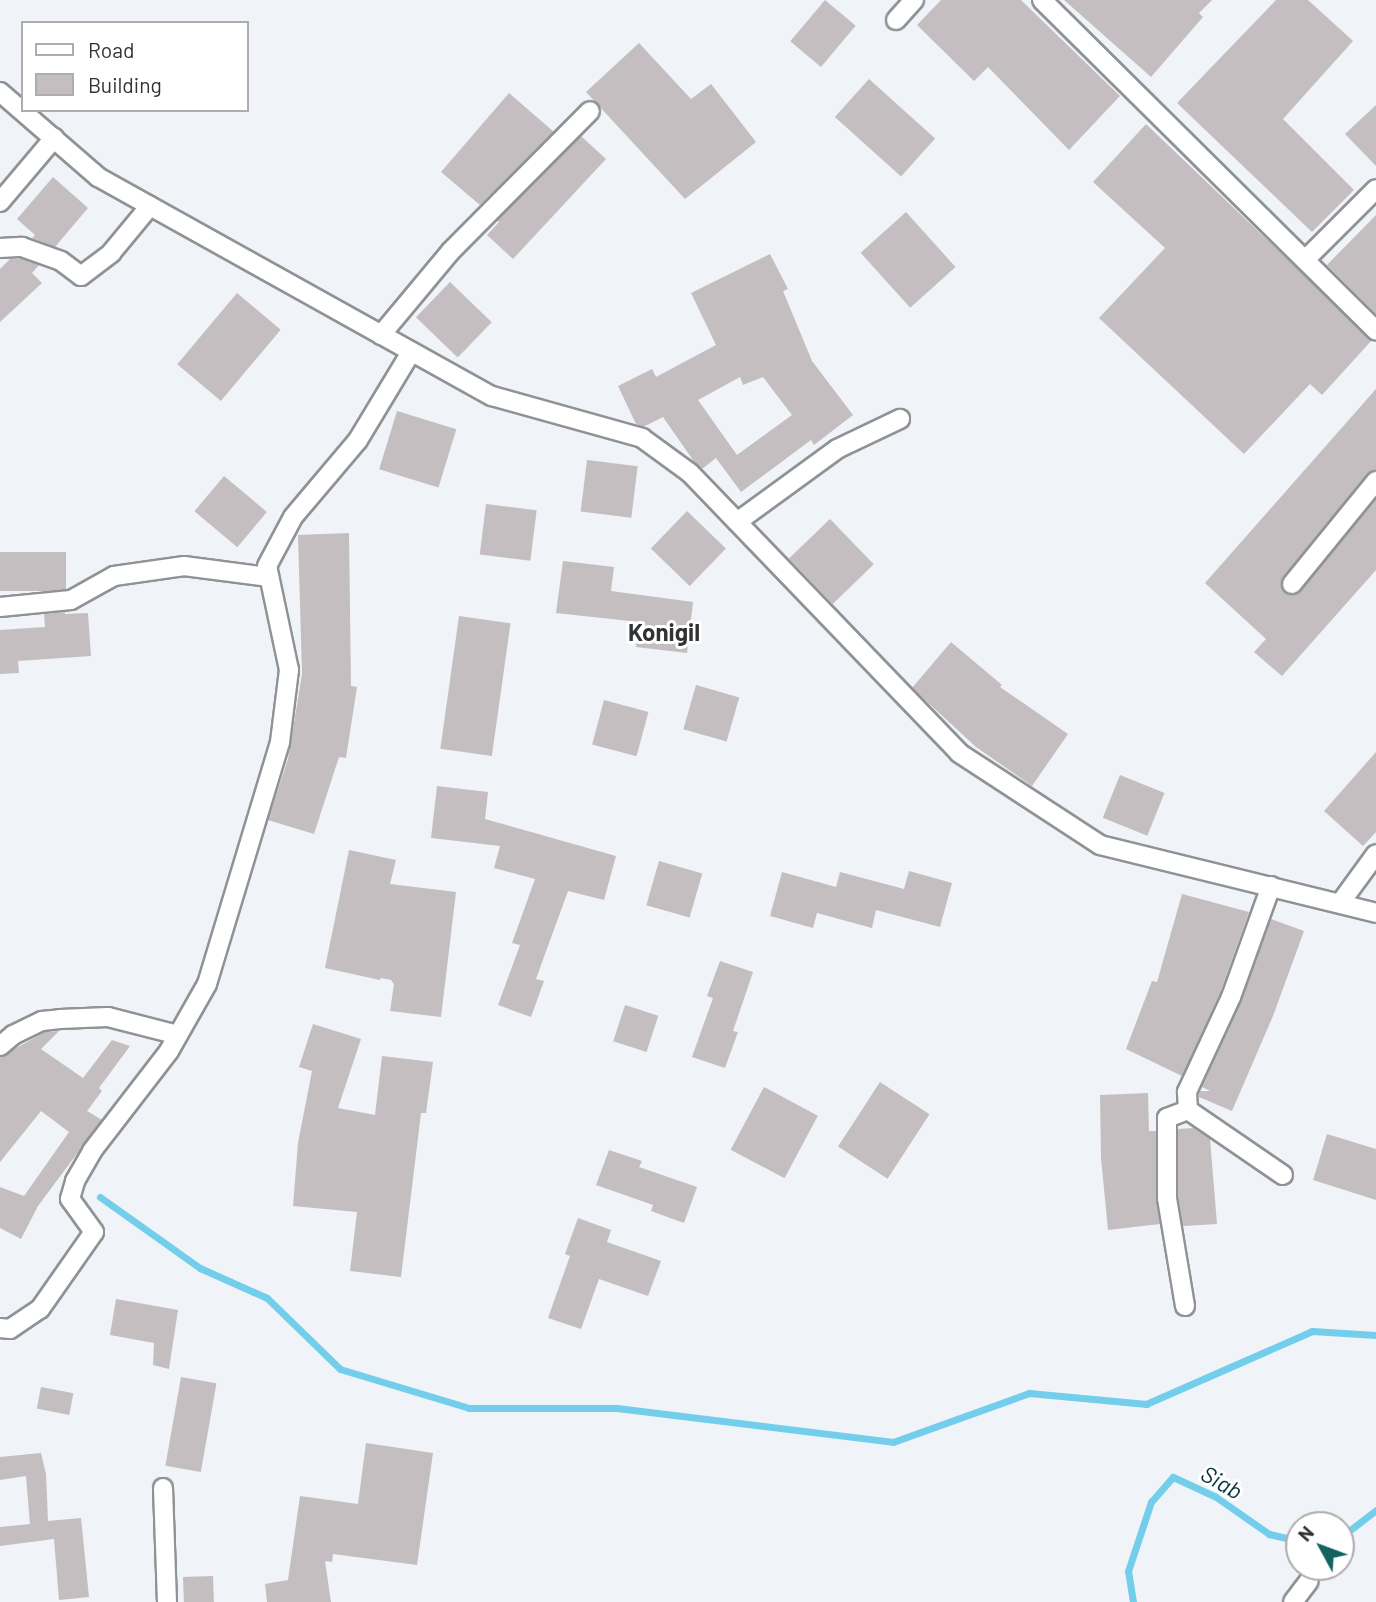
<!DOCTYPE html>
<style>
body{margin:0}
#map{position:relative;width:1376px;height:1602px;overflow:hidden;background:#f0f3f7;font-family:Barlow,sans-serif}
div>[style]{position:absolute}
.stream>*{height:7px;margin:-3.5px;padding:0 3.5px;transform-origin:3.5px;border-radius:3.5px;background:#73ceec}
.building>*{inset:0;background:#c4bec0;transform-origin:0 0}
.roads{filter:drop-shadow(2px 0 #909396) drop-shadow(-2px 0 #909396) drop-shadow(0 2px #909396) drop-shadow(0 -2px #909396)}
.street>*{height:18px;margin:-9px;padding:0 9px;transform-origin:9px;border-radius:9px;background:#fff}
span{translate:-50% -50%;white-space:nowrap;text-align:center;line-height:1.15;-webkit-text-stroke:6px #fff;paint-order:stroke}
.water-label{font-size:23px;color:#05323e;font-style:italic}
.quarter-label{font-size:24px;color:#313233;font-weight:700}
.legend{position:absolute;left:21px;top:21px;width:228px;height:91px;box-sizing:border-box;background:#fff;border:2px solid #adadad;margin:0;padding:9px 12px;list-style:none;font-size:21px;color:#313233}
.legend li{display:flex;align-items:center;gap:14px;height:35px}
.legend b{width:35px;border:2px solid #adadad}
.north{position:absolute;left:1285px;top:1511px;width:70px;height:70px;box-sizing:border-box;background:#fff;border:2px solid #adadad;border-radius:50%;rotate:311deg;font-size:19px;font-weight:700;line-height:28px;text-align:center;color:#313233}
.north::after{content:'';display:block;margin:auto;width:24px;height:32px;background:#126260;clip-path:polygon(50% 0,100% 100%,50% 72%,0 100%)}
</style>
<div id="map">
<div class="stream">
<div style="left:100px;top:1197px;width:123px;rotate:35.4deg"></div>
<div style="left:200px;top:1268px;width:73px;rotate:24.1deg"></div>
<div style="left:267px;top:1298px;width:102px;rotate:44.2deg"></div>
<div style="left:340px;top:1369px;width:135px;rotate:16.8deg"></div>
<div style="left:469px;top:1408px;width:148px"></div>
<div style="left:617px;top:1408px;width:278px;rotate:7deg"></div>
<div style="left:893px;top:1442px;width:145px;rotate:-19.8deg"></div>
<div style="left:1029px;top:1393px;width:118px;rotate:5.4deg"></div>
<div style="left:1146px;top:1404px;width:181px;rotate:-23.7deg"></div>
<div style="left:1312px;top:1331px;width:64px;rotate:3.6deg"></div>
<div style="left:1341px;top:1537px;width:44px;rotate:-37.6deg"></div>
<div style="left:1133px;top:1602px;width:31px;rotate:-99deg"></div>
<div style="left:1128px;top:1571px;width:73px;rotate:-71.6deg"></div>
<div style="left:1151px;top:1502px;width:33px;rotate:-49deg"></div>
<div style="left:1173px;top:1477px;width:47px;rotate:24.9deg"></div>
<div style="left:1216px;top:1497px;width:65px;rotate:34.9deg"></div>
<div style="left:1269px;top:1534px;width:31px;rotate:13deg"></div>
</div>
<div class="building">
<div style="left:825px;top:0;width:40px;height:54px;rotate:40deg"></div>
<div style="clip-path:polygon(941px 0,1021px 0,1120px 96px,1069px 150px,988px 67px,974px 81px,917px 25px)"></div>
<div style="clip-path:polygon(1064px 0,1212px 0,1199px 13px,1203px 17px,1151px 77px)"></div>
<div style="clip-path:polygon(1276px 0,1308px 0,1353px 41px,1283px 119px,1354px 190px,1312px 232px,1177px 103px)"></div>
<div style="clip-path:polygon(639px 43px,691px 99px,711px 84px,756px 142px,685px 199px,586px 92px)"></div>
<div style="left:869px;top:79px;width:89px;height:51px;rotate:42deg"></div>
<div style="clip-path:polygon(509px 93px,554px 132px,480px 205px,441px 172px)"></div>
<div style="clip-path:polygon(1376px 105px,1376px 166px,1345px 134px)"></div>
<div style="clip-path:polygon(1146px 124px,1372px 340px,1322px 395px,1310px 384px,1244px 454px,1099px 318px,1165px 248px,1093px 182px)"></div>
<div style="clip-path:polygon(581px 136px,606px 159px,513px 259px,487px 235px,499px 222px,497px 220px)"></div>
<div style="clip-path:polygon(53px 177px,88px 208px,55px 247px,32px 238px,35px 235px,17px 219px)"></div>
<div style="left:906px;top:212px;width:74px;height:61px;rotate:48deg"></div>
<div style="clip-path:polygon(1376px 215px,1376px 314px,1327px 265px)"></div>
<div style="clip-path:polygon(evenodd,770px 254px,788px 289px,783px 291px,812px 361px,853px 415px,814px 445px,811px 440px,741px 492px,716px 458px,702px 469px,695px 463px,663px 417px,643px 427px,636px 424px,618px 386px,652px 369px,656px 377px,716px 345px,691px 293px,770px 254px,740px 377px,743px 385px,763px 377px,792px 415px,737px 455px,698px 400px,740px 377px)"></div>
<div style="clip-path:polygon(20px 258px,39px 265px,32px 273px,42px 283px,0 322px,0 269px,10px 259px)"></div>
<div style="left:450px;top:282px;width:58px;height:49px;rotate:44deg"></div>
<div style="left:237px;top:293px;width:57px;height:93px;rotate:40deg"></div>
<div style="clip-path:polygon(1376px 389px,1376px 470px,1367px 474px,1283px 577px,1281px 587px,1290px 595px,1300px 592px,1376px 499px,1376px 570px,1282px 676px,1254px 652px,1266px 639px,1205px 583px)"></div>
<div style="left:397px;top:411px;width:62px;height:61px;rotate:17deg"></div>
<div style="left:587px;top:460px;width:51px;height:52px;rotate:7deg"></div>
<div style="left:224px;top:476px;width:56px;height:46px;rotate:40deg"></div>
<div style="left:486px;top:504px;width:51px;height:51px;rotate:7deg"></div>
<div style="left:687px;top:511px;width:54px;height:52px;rotate:44deg"></div>
<div style="left:830px;top:519px;width:63px;height:57px;rotate:46deg"></div>
<div style="clip-path:polygon(349px 533px,351px 686px,357px 687px,346px 758px,339px 757px,314px 834px,268px 820px,288px 759px,302px 674px,298px 535px)"></div>
<div style="left:0;top:552px;width:66px;height:39px"></div>
<div style="clip-path:polygon(563px 561px,614px 567px,611px 591px,693px 602px,687px 653px,636px 647px,639px 622px,556px 613px)"></div>
<div style="clip-path:polygon(65px 612px,65px 614px,88px 613px,91px 656px,18px 661px,19px 673px,0 674px,0 630px,45px 627px,44px 614px)"></div>
<div style="left:459px;top:616px;width:52px;height:134px;rotate:8deg"></div>
<div style="clip-path:polygon(951px 642px,1002px 685px,1000px 687px,1068px 734px,1032px 786px,976px 747px,912px 688px)"></div>
<div style="left:696px;top:685px;width:45px;height:46px;rotate:16deg"></div>
<div style="left:604px;top:700px;width:46px;height:46px;rotate:15deg"></div>
<div style="clip-path:polygon(1376px 752px,1376px 832px,1363px 846px,1324px 811px)"></div>
<div style="left:1120px;top:775px;width:48px;height:46px;rotate:22deg"></div>
<div style="clip-path:polygon(437px 786px,488px 792px,485px 819px,616px 856px,604px 900px,568px 891px,536px 979px,544px 981px,531px 1017px,498px 1005px,520px 945px,512px 943px,535px 879px,494px 868px,500px 846px,431px 838px)"></div>
<div style="clip-path:polygon(349px 850px,396px 860px,390px 884px,456px 892px,441px 1017px,390px 1011px,394px 984px,391px 980px,381px 978px,380px 980px,325px 968px)"></div>
<div style="left:659px;top:861px;width:45px;height:46px;rotate:16deg"></div>
<div style="clip-path:polygon(909px 871px,952px 883px,940px 927px,876px 910px,872px 928px,817px 913px,813px 928px,770px 916px,782px 872px,836px 887px,840px 872px,904px 889px)"></div>
<div style="clip-path:polygon(1182px 894px,1249px 912px,1220px 993px,1182px 1076px,1126px 1049px,1152px 981px,1157px 982px)"></div>
<div style="clip-path:polygon(1271px 919px,1304px 931px,1273px 1016px,1232px 1111px,1199px 1097px,1199px 1094px,1200px 1091px,1210px 1091px,1202px 1087px,1241px 1002px)"></div>
<div style="clip-path:polygon(720px 961px,753px 972px,733px 1031px,738px 1032px,725px 1068px,692px 1057px,713px 998px,707px 996px)"></div>
<div style="left:625px;top:1005px;width:35px;height:38px;rotate:18deg"></div>
<div style="clip-path:polygon(313px 1024px,361px 1039px,338px 1108px,375px 1115px,382px 1056px,433px 1062px,426px 1113px,421px 1113px,401px 1277px,350px 1271px,357px 1212px,293px 1206px,298px 1143px,312px 1071px,299px 1067px)"></div>
<div style="clip-path:polygon(59px 1031px,41px 1049px,83px 1078px,112px 1040px,130px 1046px,99px 1088px,102px 1091px,87px 1111px,102px 1120px,38px 1206px,21px 1239px,0 1228px,0 1187px,24px 1196px,69px 1132px,41px 1111px,0 1162px,0 1057px,45px 1032px)"></div>
<div style="left:880px;top:1082px;width:59px;height:77px;rotate:33deg"></div>
<div style="left:764px;top:1087px;width:61px;height:71px;rotate:28deg"></div>
<div style="clip-path:polygon(1148px 1093px,1149px 1131px,1156px 1131px,1156px 1198px,1160px 1224px,1108px 1230px,1101px 1158px,1100px 1095px)"></div>
<div style="clip-path:polygon(1193px 1128px,1210px 1139px,1217px 1224px,1183px 1226px,1178px 1197px,1178px 1129px)"></div>
<div style="clip-path:polygon(1327px 1134px,1376px 1149px,1376px 1200px,1313px 1180px)"></div>
<div style="clip-path:polygon(609px 1150px,642px 1161px,639px 1167px,697px 1187px,684px 1223px,651px 1211px,653px 1205px,596px 1185px)"></div>
<div style="clip-path:polygon(578px 1218px,611px 1230px,607px 1242px,661px 1261px,648px 1296px,599px 1279px,581px 1329px,548px 1318px,570px 1256px,565px 1254px)"></div>
<div style="clip-path:polygon(116px 1299px,178px 1310px,169px 1369px,153px 1365px,154px 1343px,110px 1335px)"></div>
<div style="left:181px;top:1377px;width:36px;height:90px;rotate:10deg"></div>
<div style="left:41px;top:1387px;width:33px;height:22px;rotate:11deg"></div>
<div style="clip-path:polygon(366px 1443px,433px 1453px,417px 1565px,333px 1554px,332px 1562px,325px 1561px,331px 1602px,267px 1602px,265px 1584px,288px 1580px,300px 1496px,358px 1504px)"></div>
<div style="clip-path:polygon(41px 1453px,46px 1474px,48px 1521px,81px 1518px,89px 1597px,59px 1600px,54px 1539px,0 1546px,0 1527px,30px 1524px,26px 1476px,0 1480px,0 1457px)"></div>
<div style="left:213px;top:1576px;width:26px;height:30px;rotate:88deg"></div>
</div>
<div class="roads">
<div class="street">
<div style="left:1042px;top:0;width:470px;rotate:44.7deg"></div>
<div style="left:896px;top:20px;width:27px;rotate:-48deg"></div>
<div style="left:0;top:92px;width:130px;rotate:40.9deg"></div>
<div style="left:98px;top:177px;width:451px;rotate:29.1deg"></div>
<div style="left:492px;top:396px;width:156px;rotate:15.6deg"></div>
<div style="left:642px;top:438px;width:59px;rotate:36.1deg"></div>
<div style="left:690px;top:473px;width:388px;rotate:46.1deg"></div>
<div style="left:959px;top:753px;width:168px;rotate:33.1deg"></div>
<div style="left:1100px;top:845px;width:284px;rotate:13.8deg"></div>
<div style="left:0;top:202px;width:84px;rotate:-49.8deg"></div>
<div style="left:0;top:248px;width:22px;rotate:-3deg"></div>
<div style="left:22px;top:247px;width:41px;rotate:19.7deg"></div>
<div style="left:61px;top:261px;width:25px;rotate:37deg"></div>
<div style="left:81px;top:276px;width:38px;rotate:-37deg"></div>
<div style="left:111px;top:253px;width:61px;rotate:-50.3deg"></div>
<div style="left:1305px;top:260px;width:100px;rotate:-45deg"></div>
<div style="left:381px;top:335px;width:109px;rotate:-50.2deg"></div>
<div style="left:451px;top:251px;width:197px;rotate:-45.2deg"></div>
<div style="left:737px;top:522px;width:124px;rotate:-36.1deg"></div>
<div style="left:837px;top:449px;width:70px;rotate:-25.5deg"></div>
<div style="left:1292px;top:584px;width:133px;rotate:-50.8deg"></div>
<div style="left:0;top:607px;width:71px;rotate:-5.6deg"></div>
<div style="left:71px;top:600px;width:49px;rotate:-29.2deg"></div>
<div style="left:114px;top:576px;width:71px;rotate:-8.1deg"></div>
<div style="left:184px;top:566px;width:86px;rotate:7.4deg"></div>
<div style="left:1271px;top:886px;width:118px;rotate:109.8deg"></div>
<div style="left:1231px;top:997px;width:105px;rotate:114.9deg"></div>
<div style="left:1187px;top:1092px;width:18px;rotate:87deg"></div>
<div style="left:1188px;top:1110px;width:115px;rotate:34.4deg"></div>
<div style="left:1341px;top:902px;width:59px;rotate:-53.9deg"></div>
<div style="left:0;top:1046px;width:17px;rotate:-40deg"></div>
<div style="left:13px;top:1035px;width:32px;rotate:-26deg"></div>
<div style="left:42px;top:1021px;width:18px;rotate:-6deg"></div>
<div style="left:60px;top:1019px;width:48px;rotate:-2.4deg"></div>
<div style="left:108px;top:1017px;width:72px;rotate:14.4deg"></div>
<div style="left:1185px;top:1306px;width:109px;rotate:-99.5deg"></div>
<div style="left:1167px;top:1198px;width:80px;rotate:-90deg"></div>
<div style="left:1167px;top:1118px;width:22px;rotate:-21deg"></div>
<div style="left:0;top:1328px;width:10px;rotate:6deg"></div>
<div style="left:10px;top:1329px;width:36px;rotate:-34deg"></div>
<div style="left:40px;top:1309px;width:94px;rotate:-55deg"></div>
<div style="left:94px;top:1232px;width:41px;rotate:-126deg"></div>
<div style="left:70px;top:1199px;width:19px;rotate:-74deg"></div>
<div style="left:75px;top:1181px;width:34px;rotate:-60deg"></div>
<div style="left:92px;top:1151px;width:126px;rotate:-52.4deg"></div>
<div style="left:169px;top:1051px;width:77px;rotate:-60.4deg"></div>
<div style="left:207px;top:984px;width:253px;rotate:-73.2deg"></div>
<div style="left:280px;top:742px;width:73px;rotate:-82.9deg"></div>
<div style="left:289px;top:670px;width:106px;rotate:-101.9deg"></div>
<div style="left:267px;top:566px;width:55px;rotate:-62deg"></div>
<div style="left:293px;top:517px;width:101px;rotate:-49.8deg"></div>
<div style="left:358px;top:440px;width:103px;rotate:-58.9deg"></div>
<div style="left:163px;top:1488px;width:114px;rotate:88deg"></div>
<div style="left:1293px;top:1602px;width:26px;rotate:-53deg"></div>
</div>
</div>
<div class="water-label">
<span style="left:1222px;top:1482px;rotate:30deg">Siab</span>
</div>
<div class="quarter-label">
<span style="left:664px;top:632px">Konigil</span>
</div>
<ul class="legend">
<li><b style="height:9px;background:#fff"></b>Road</li>
<li><b style="height:19px;background:#c4bec0"></b>Building</li>
</ul>
<div class="north">N</div>
</div>
